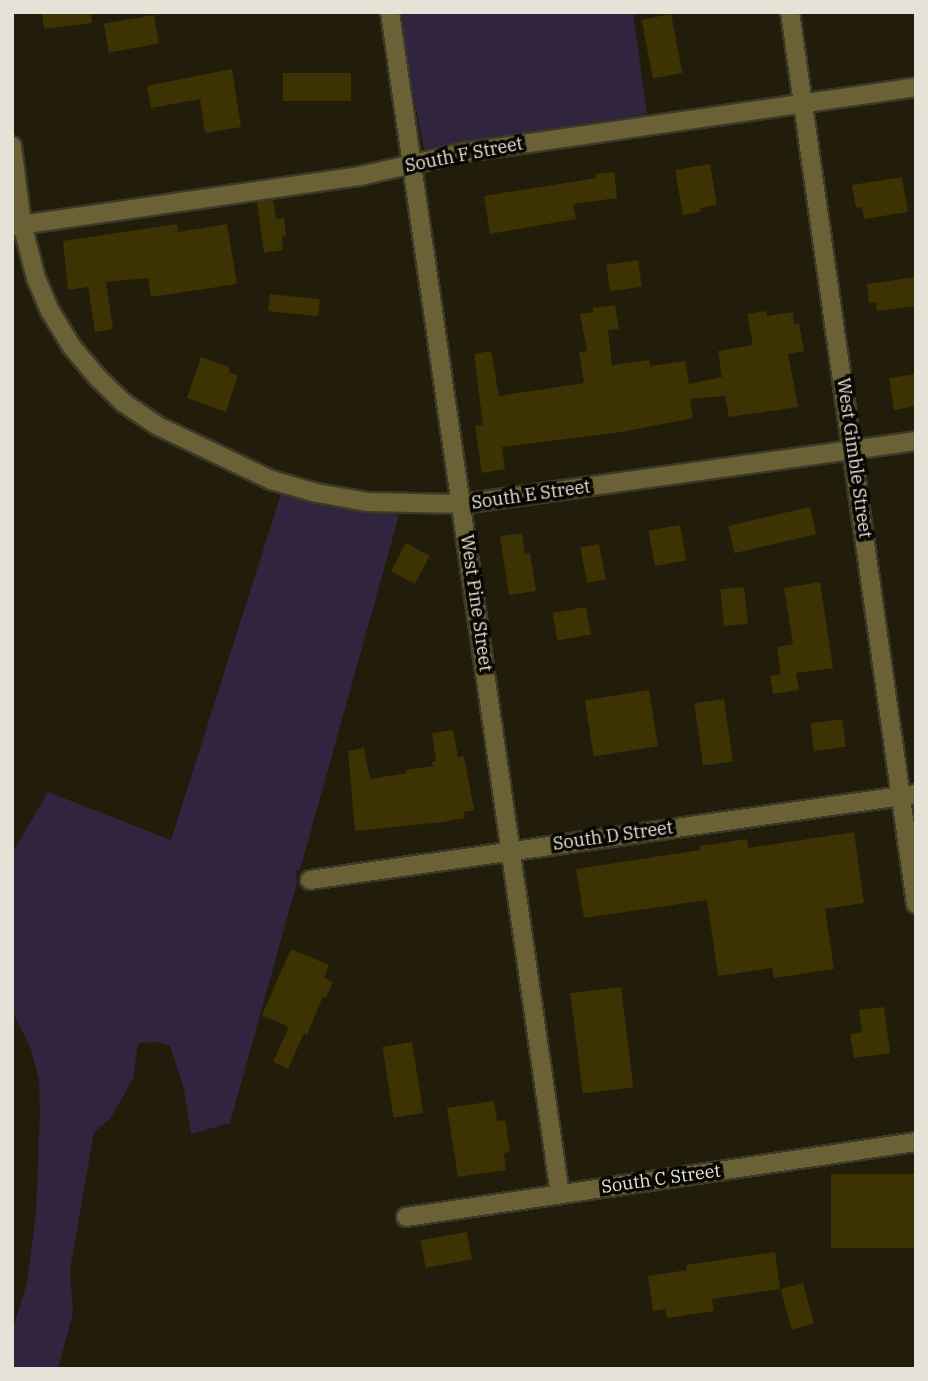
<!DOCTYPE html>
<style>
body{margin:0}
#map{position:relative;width:928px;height:1381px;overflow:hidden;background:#211d0a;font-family:"IBM Plex Serif",serif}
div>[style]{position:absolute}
.green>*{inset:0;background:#31243f}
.building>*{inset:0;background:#3c3202;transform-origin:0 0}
.roads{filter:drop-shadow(2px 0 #3c3927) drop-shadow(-2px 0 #3c3927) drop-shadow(0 2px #3c3927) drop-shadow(0 -2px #3c3927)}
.minor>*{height:18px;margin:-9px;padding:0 9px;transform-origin:9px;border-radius:9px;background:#6b6136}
span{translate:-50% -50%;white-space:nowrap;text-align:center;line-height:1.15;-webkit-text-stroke:7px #090702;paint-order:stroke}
.street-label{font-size:18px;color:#e5e3d7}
.frame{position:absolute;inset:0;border:14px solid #e5e3d7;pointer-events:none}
</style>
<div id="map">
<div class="green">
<div style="clip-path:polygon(402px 12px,633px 12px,647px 114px,424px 149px,407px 62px)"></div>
<div style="clip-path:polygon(281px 494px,343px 509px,399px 515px,300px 870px,296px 871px,297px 882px,230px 1123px,191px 1134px,184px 1089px,170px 1046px,159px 1042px,138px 1043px,133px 1079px,110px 1119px,94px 1132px,70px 1270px,73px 1313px,58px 1369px,12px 1369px,12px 1332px,27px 1283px,36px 1213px,40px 1113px,39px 1080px,31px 1049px,12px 1011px,12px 854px,48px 792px,171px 840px)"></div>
</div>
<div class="building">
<div style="clip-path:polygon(42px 12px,91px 12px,92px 23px,44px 29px)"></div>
<div style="left:671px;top:14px;width:60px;height:30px;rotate:79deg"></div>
<div style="left:154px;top:15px;width:29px;height:51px;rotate:80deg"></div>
<div style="clip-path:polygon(232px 69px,241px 127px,205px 133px,200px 99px,151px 108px,147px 86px)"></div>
<div style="left:351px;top:73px;width:28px;height:68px;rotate:90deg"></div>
<div style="clip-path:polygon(710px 164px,717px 205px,700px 208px,701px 212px,683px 215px,675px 170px)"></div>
<div style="clip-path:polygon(614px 172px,617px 198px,573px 204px,576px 219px,490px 234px,484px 196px,596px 178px,595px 174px)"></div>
<div style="clip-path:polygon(902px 177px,908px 212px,864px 219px,862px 207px,856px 208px,852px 185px)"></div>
<div style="clip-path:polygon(273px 200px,276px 219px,284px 218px,286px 235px,282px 236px,283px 250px,264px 253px,257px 202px)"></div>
<div style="clip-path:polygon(177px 224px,178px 232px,227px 224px,237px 284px,151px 297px,148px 278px,106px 282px,113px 329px,95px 332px,88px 287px,68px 290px,63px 241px)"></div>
<div style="left:638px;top:260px;width:27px;height:32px;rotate:82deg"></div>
<div style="clip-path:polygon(916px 277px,916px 306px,877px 311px,876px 302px,869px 303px,867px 284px)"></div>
<div style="left:270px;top:294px;width:50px;height:17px;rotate:6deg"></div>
<div style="clip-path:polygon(615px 305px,619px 329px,608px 330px,612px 365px,649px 360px,650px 366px,685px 361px,689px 384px,722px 377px,718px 351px,753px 345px,747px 314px,766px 311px,767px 316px,793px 312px,794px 324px,799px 324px,804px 351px,788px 354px,798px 407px,729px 417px,725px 396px,690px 399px,693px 418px,622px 432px,502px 447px,505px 469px,482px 473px,475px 426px,483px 425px,474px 354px,491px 351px,499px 396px,584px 383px,579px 352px,587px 351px,580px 314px,593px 312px,593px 308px)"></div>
<div style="clip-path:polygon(201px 357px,230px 367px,229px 372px,238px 375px,226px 412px,187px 398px)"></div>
<div style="clip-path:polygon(916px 374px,916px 406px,894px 410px,889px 378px)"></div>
<div style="left:810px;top:507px;width:28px;height:84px;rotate:77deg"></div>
<div style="left:680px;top:525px;width:36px;height:32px;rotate:80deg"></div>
<div style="clip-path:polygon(522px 533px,525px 554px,530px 553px,536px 591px,509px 595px,500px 536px)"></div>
<div style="left:406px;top:543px;width:27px;height:32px;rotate:28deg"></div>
<div style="left:599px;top:544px;width:36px;height:19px;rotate:79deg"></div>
<div style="clip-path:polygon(820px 582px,833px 668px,796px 673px,799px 690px,773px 694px,770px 676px,781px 674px,777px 647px,793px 644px,784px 588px)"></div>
<div style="left:744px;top:587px;width:37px;height:24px;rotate:84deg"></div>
<div style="left:586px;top:607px;width:28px;height:34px;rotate:80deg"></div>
<div style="left:649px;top:690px;width:57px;height:65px;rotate:81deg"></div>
<div style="left:724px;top:699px;width:63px;height:30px;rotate:82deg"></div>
<div style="left:842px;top:719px;width:28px;height:32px;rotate:82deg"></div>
<div style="clip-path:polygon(453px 730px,458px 757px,464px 756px,474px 810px,464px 812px,465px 818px,443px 822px,355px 831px,348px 751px,364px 748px,370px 779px,407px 773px,406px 770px,433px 766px,432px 762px,436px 761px,432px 733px)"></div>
<div style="clip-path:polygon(854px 832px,864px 903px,825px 909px,834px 969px,774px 978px,772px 968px,718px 976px,707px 900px,584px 918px,576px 869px,700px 850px,700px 846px,747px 839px,748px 848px)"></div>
<div style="clip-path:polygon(291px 949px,329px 965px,324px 978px,333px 982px,326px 998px,323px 996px,307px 1035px,304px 1033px,288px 1069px,273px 1062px,289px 1027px,262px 1015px)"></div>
<div style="left:621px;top:987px;width:101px;height:51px;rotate:83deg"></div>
<div style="clip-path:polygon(884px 1007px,890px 1053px,854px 1058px,850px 1034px,862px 1032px,859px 1010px)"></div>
<div style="left:412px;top:1042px;width:72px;height:30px;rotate:81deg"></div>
<div style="clip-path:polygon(494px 1101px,497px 1121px,505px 1120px,510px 1152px,504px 1153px,506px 1170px,458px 1177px,447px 1108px)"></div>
<div style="left:916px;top:1174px;width:74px;height:85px;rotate:90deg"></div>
<div style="left:467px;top:1232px;width:28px;height:47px;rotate:80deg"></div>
<div style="clip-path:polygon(775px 1252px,780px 1289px,712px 1299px,714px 1311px,667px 1318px,665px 1309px,653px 1311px,648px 1276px,687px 1270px,686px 1265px)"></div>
<div style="left:803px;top:1283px;width:42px;height:23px;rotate:75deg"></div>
</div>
<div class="roads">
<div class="minor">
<div style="left:390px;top:12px;width:1194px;rotate:81.82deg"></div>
<div style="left:790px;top:12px;width:901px;rotate:81.96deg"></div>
<div style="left:12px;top:146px;width:79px;rotate:82.7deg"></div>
<div style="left:22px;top:224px;width:56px;rotate:75.5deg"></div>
<div style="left:36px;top:278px;width:36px;rotate:67deg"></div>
<div style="left:50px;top:311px;width:42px;rotate:58.6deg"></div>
<div style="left:72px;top:347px;width:40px;rotate:50deg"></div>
<div style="left:98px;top:378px;width:36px;rotate:44deg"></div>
<div style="left:124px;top:403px;width:41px;rotate:34.1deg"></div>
<div style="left:158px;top:426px;width:125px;rotate:25.5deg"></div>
<div style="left:271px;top:480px;width:48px;rotate:15.8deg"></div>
<div style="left:317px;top:493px;width:52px;rotate:10deg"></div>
<div style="left:368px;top:502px;width:94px;rotate:1.2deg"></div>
<div style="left:462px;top:504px;width:458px;rotate:-7.9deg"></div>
<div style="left:13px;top:226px;width:351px;rotate:-8.2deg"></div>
<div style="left:360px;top:176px;width:109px;rotate:-12.8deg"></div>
<div style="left:466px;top:152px;width:455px;rotate:-8.2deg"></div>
<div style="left:310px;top:880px;width:612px;rotate:-8.08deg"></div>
<div style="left:406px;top:1217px;width:515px;rotate:-8.37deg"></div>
</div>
</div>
<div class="street-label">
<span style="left:464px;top:155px;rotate:-11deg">South F Street</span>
<span style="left:854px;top:458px;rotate:82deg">West Gimble Street</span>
<span style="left:531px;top:495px;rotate:-8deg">South E Street</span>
<span style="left:476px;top:603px;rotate:82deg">West Pine Street</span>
<span style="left:613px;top:836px;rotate:-8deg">South D Street</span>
<span style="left:661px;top:1179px;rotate:-8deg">South C Street</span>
</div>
<div class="frame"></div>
</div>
